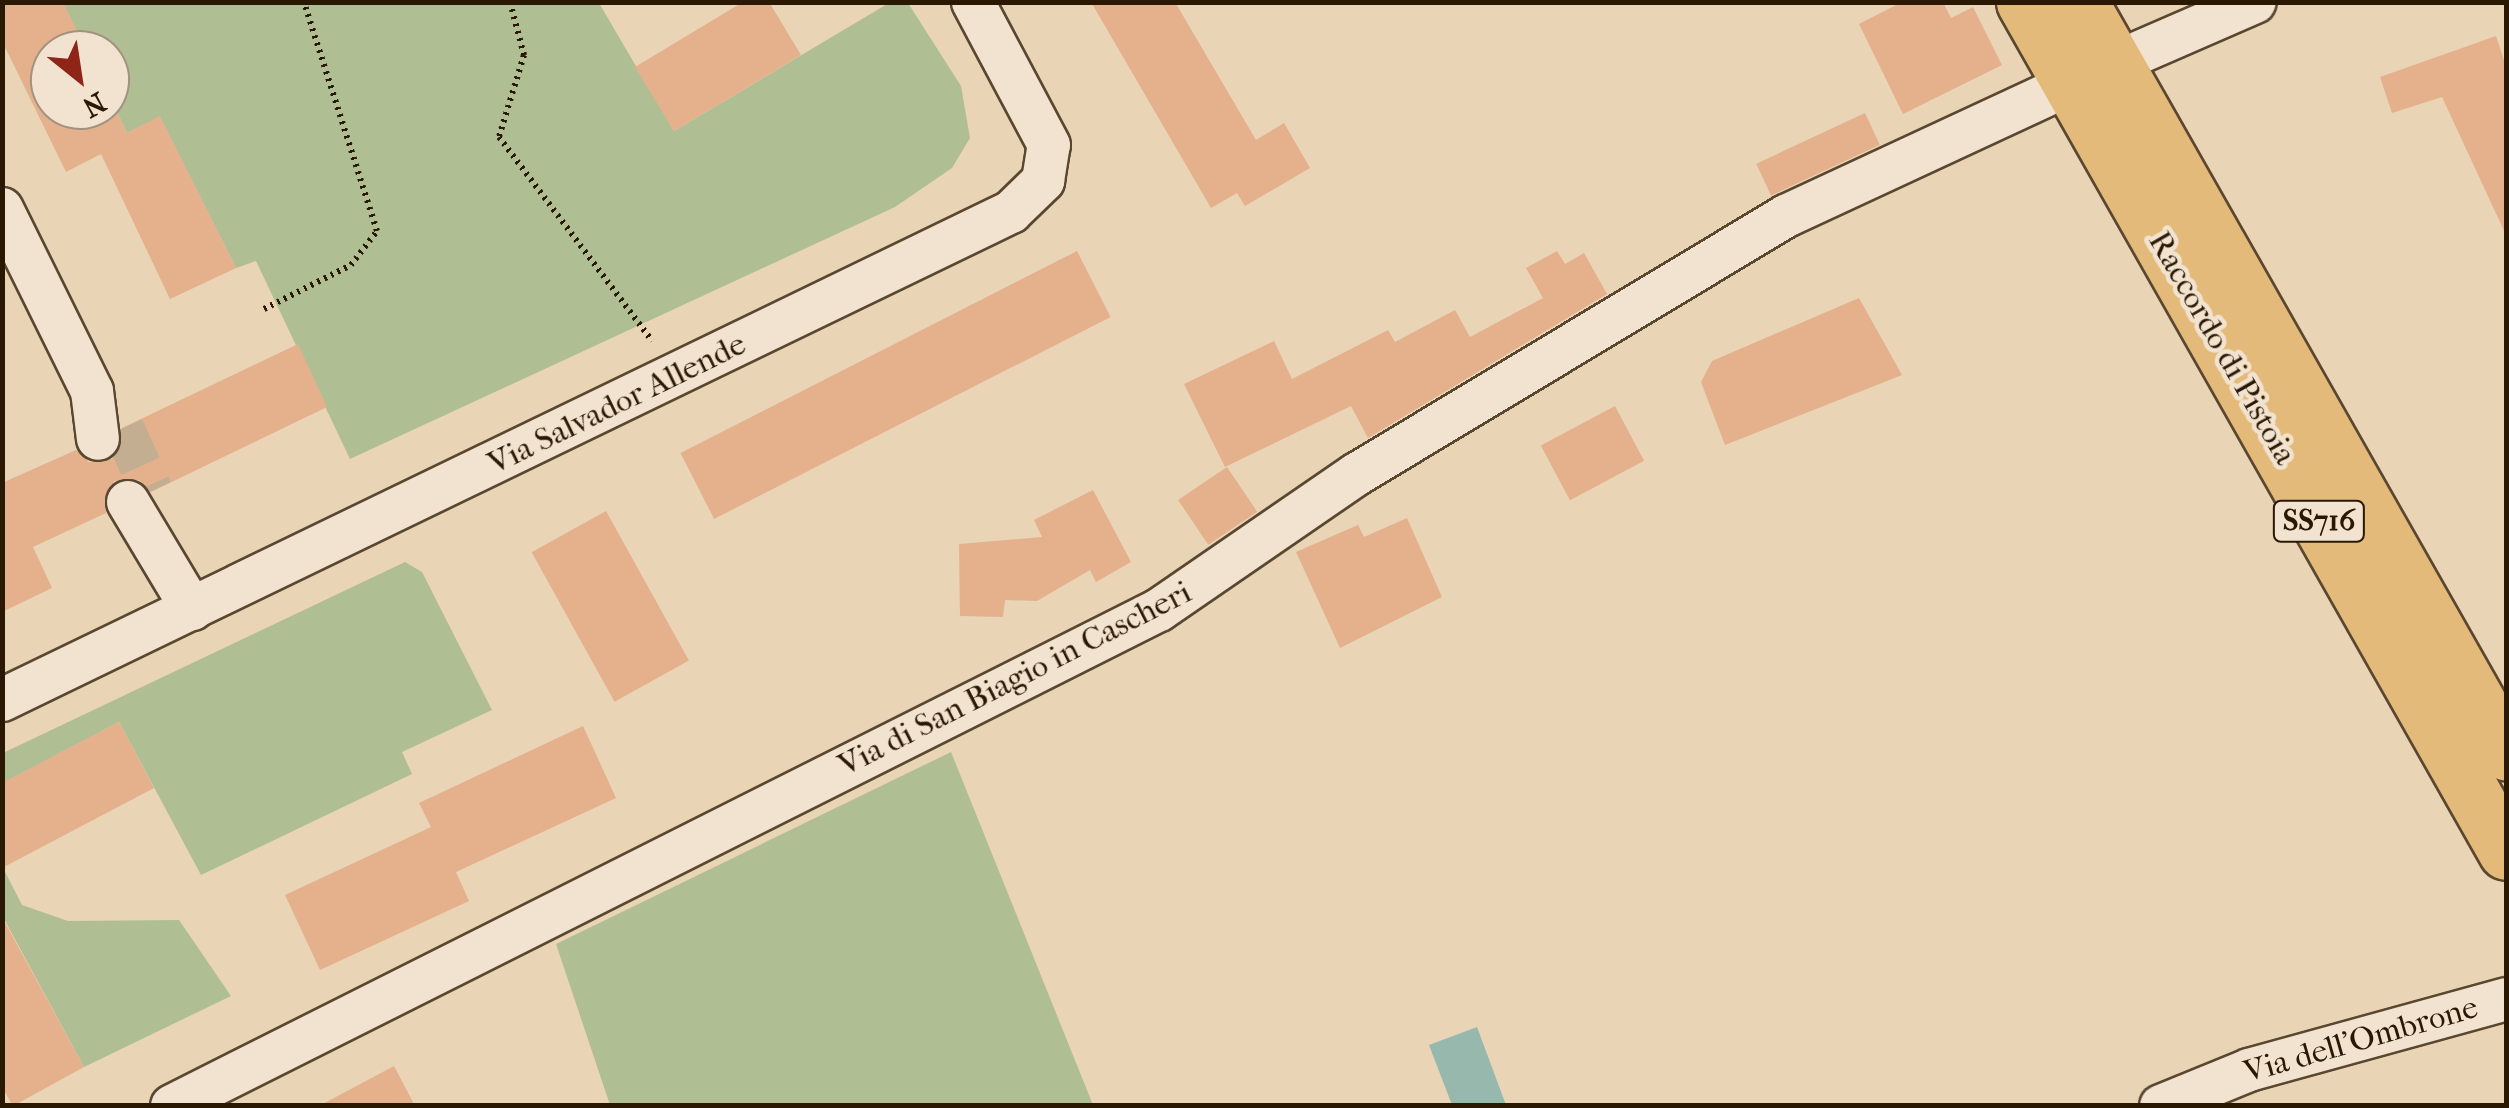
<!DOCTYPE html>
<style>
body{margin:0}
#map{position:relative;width:2509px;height:1108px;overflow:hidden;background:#e9d4b6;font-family:"IM FELL French Canon",serif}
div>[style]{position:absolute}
.green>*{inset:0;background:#b0be93}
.water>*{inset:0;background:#97b8ad}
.building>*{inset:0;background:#e5b08c;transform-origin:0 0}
.street-tunnel>*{height:42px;margin-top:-21px;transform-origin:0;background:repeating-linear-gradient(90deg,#c3ae92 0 42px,transparent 0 63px)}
.path>*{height:6px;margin-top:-3px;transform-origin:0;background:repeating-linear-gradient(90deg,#2b1803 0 2.5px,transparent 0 7.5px)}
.roads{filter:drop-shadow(2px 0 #5a4730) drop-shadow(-2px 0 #5a4730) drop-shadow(0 2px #5a4730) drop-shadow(0 -2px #5a4730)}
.street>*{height:42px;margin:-21px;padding:0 21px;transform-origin:21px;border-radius:21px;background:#f1e3d0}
.highway>*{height:55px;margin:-27.5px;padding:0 27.5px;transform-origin:27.5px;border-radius:27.5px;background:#e4ba7b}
span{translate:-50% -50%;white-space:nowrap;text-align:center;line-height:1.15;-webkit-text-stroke:9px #f1e3d0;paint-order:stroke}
.shield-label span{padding:2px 8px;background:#f1e3d0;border:2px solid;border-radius:8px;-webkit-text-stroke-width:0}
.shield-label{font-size:30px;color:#2b1803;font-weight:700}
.street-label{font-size:32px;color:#2b1803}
.frame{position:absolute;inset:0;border:5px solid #2b1803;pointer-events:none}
.north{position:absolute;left:30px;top:30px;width:100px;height:100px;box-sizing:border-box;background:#f1e3d0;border:2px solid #a2927e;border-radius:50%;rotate:150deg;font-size:28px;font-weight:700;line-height:40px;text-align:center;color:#2b1803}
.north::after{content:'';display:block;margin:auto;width:35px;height:45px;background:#8f2418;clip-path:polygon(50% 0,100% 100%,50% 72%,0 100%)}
</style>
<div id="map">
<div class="green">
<div style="clip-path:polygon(63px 3px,599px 3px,674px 131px,889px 3px,908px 3px,961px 86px,970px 138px,952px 168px,895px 207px,350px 459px,256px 261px,236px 268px,160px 117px,127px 133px,110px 98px,110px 50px,86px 50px)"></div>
<div style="clip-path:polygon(405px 562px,422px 572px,492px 710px,402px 752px,412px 774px,201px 875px,119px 722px,3px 783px,3px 753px)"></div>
<div style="clip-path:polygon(951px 752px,1093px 1105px,610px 1105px,556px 944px)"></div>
<div style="clip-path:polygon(2px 866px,22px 905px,68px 921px,179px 920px,231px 996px,84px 1067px,3px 917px)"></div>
</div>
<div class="water">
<div style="clip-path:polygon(1477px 1027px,1506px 1105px,1452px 1105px,1429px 1045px)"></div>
</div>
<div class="building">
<div style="clip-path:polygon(2px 2px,63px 2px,86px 50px,50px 50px,50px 110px,110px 110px,110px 98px,127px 133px,160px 116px,236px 268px,170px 299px,101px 154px,66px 172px,2px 41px)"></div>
<div style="clip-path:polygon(743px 2px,769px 2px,801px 55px,674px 131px,635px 67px)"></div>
<div style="clip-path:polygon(1091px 2px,1175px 2px,1256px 140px,1284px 123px,1310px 168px,1245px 206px,1237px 193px,1211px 208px)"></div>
<div style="clip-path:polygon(1902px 2px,1943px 2px,1951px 18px,1973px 7px,2002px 65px,1903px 114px,1859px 24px)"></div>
<div style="clip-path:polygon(2496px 36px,2506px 66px,2506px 235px,2442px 97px,2392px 113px,2380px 77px)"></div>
<div style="left:1865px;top:113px;width:35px;height:120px;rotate:65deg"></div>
<div style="left:1077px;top:251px;width:74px;height:445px;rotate:63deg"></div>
<div style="clip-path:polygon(1557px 251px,1565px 264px,1584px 253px,1607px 294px,1368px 438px,1351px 406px,1225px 467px,1184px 384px,1274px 341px,1292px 379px,1388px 330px,1395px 342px,1455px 310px,1470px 337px,1543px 298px,1526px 268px)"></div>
<div style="clip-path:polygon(1859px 298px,1902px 375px,1725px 445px,1701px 382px,1712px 361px)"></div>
<div style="clip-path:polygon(298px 344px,327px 407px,151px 492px,139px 480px,114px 481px,106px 513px,33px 547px,52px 588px,2px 612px,2px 483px,76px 450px,89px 462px,112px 459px,122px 428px)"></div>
<div style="left:1615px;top:406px;width:62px;height:84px;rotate:62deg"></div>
<div style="left:1227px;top:467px;width:54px;height:59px;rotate:56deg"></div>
<div style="clip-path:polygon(1093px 490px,1131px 562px,1096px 582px,1090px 570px,1037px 601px,1005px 600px,1003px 617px,960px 616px,959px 544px,1042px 537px,1034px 520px)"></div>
<div style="left:606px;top:511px;width:171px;height:85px;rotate:61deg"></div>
<div style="clip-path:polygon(1407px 518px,1442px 597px,1340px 648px,1296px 552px,1358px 525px,1364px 537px)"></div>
<div style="clip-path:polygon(119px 722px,154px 788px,2px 868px,2px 783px)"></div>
<div style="clip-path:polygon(583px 726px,616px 798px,456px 872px,469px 901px,320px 970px,285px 895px,431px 827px,419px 803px)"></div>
<div style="clip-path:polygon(2px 917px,84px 1067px,13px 1106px,2px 1087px)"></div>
<div style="clip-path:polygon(394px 1066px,415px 1106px,319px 1106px)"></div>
</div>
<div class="street-tunnel">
<div style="left:123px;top:428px;width:69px;rotate:65.3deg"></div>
</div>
<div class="path">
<div style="left:510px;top:2px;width:55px;rotate:75.2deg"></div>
<div style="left:524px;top:55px;width:86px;rotate:107deg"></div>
<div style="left:499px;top:137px;width:255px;rotate:53.1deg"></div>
<div style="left:264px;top:309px;width:97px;rotate:-26.8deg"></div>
<div style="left:351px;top:265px;width:43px;rotate:-52.6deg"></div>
<div style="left:377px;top:231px;width:240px;rotate:-107.7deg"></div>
</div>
<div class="roads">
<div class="street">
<div style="left:2140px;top:52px;width:125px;rotate:-23.5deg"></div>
<div style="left:2px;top:209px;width:203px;rotate:63.7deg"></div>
<div style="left:92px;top:391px;width:48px;rotate:82.9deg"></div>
<div style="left:128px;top:502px;width:125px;rotate:59.1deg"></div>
<div style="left:2px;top:700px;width:1121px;rotate:-25.81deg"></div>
<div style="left:1011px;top:212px;width:45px;rotate:-44.1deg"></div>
<div style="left:1043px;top:181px;width:36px;rotate:-81deg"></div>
<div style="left:1049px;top:145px;width:162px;rotate:-118deg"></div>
<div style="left:172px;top:1106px;width:1105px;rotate:-26.68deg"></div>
<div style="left:1159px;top:610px;width:240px;rotate:-34.5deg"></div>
<div style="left:1357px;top:474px;width:501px;rotate:-31.02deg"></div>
<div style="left:1786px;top:216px;width:285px;rotate:-24.9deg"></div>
<div style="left:2161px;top:1106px;width:95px;rotate:-22.2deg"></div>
<div style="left:2249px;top:1070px;width:267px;rotate:-15.4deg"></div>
</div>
<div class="highway">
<div style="left:2024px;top:2px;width:977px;rotate:60.44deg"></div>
<div style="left:2080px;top:2px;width:863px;rotate:60.4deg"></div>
</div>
</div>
<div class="shield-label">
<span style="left:2319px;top:521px">SS716</span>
</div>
<div class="street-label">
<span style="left:2222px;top:348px;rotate:60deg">Raccordo di Pistoia</span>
<span style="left:617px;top:404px;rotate:-26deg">Via Salvador Allende</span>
<span style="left:1015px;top:679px;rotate:-27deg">Via di San Biagio in Cascheri</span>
<span style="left:2361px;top:1040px;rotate:-16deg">Via dell'Ombrone</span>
</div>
<div class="frame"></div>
<div class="north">N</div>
</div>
